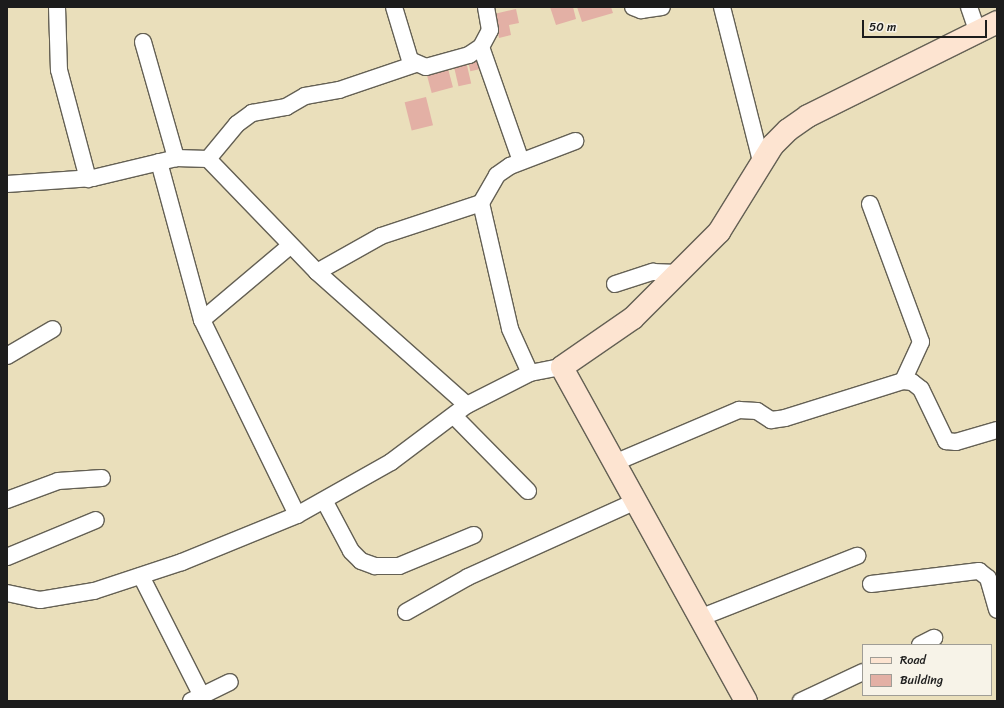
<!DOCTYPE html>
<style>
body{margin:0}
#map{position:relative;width:1004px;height:708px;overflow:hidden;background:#eadfbb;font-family:Sriracha,sans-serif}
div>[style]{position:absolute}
.building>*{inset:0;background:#e3b0a5;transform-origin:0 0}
.roads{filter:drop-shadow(1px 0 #646054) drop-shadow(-1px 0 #646054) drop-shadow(0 1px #646054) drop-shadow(0 -1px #646054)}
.street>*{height:16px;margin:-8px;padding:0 8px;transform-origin:8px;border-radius:8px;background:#fff}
.secondary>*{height:22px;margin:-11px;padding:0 11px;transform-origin:11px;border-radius:11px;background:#fde4d1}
span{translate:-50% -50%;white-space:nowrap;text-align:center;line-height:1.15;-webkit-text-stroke:4px #f7f3e8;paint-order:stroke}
.frame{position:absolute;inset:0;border:8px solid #1c1c1c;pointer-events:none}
.legend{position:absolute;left:862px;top:644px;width:130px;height:52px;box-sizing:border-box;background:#f7f3e8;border:1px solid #9f9d96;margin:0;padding:5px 7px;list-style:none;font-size:12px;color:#1c1c1c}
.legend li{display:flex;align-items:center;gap:8px;height:20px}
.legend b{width:20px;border:1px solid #9f9d96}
.scale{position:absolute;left:862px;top:20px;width:125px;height:18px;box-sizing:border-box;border:2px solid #1c1c1c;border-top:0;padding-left:5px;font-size:12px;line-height:14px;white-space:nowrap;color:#1c1c1c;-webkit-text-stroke:3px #f7f3e8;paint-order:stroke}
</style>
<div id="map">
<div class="building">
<div style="clip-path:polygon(550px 7px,573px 7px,576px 19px,556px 25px)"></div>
<div style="clip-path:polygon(577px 7px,611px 7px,613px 13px,582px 22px)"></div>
<div style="clip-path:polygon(516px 9px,519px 23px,509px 25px,511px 35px,499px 38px,494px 14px)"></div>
<div style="left:483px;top:55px;width:13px;height:16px;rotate:77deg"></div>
<div style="left:466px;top:61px;width:23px;height:13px;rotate:77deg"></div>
<div style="left:447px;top:65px;width:23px;height:22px;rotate:75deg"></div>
<div style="left:426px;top:97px;width:29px;height:22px;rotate:76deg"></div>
</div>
<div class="roads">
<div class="street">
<div style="left:57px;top:7px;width:63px;rotate:88.2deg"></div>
<div style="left:59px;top:70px;width:113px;rotate:75.1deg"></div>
<div style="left:394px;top:7px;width:55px;rotate:73.2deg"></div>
<div style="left:410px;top:60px;width:17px;rotate:24deg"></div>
<div style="left:426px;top:67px;width:45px;rotate:-15.6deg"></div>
<div style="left:469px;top:55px;width:14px;rotate:-34deg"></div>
<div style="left:481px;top:47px;width:19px;rotate:-62deg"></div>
<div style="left:490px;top:30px;width:23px;rotate:-100deg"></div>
<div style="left:633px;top:7px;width:9px;rotate:21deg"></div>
<div style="left:641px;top:10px;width:21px;rotate:-8deg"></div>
<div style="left:722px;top:7px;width:163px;rotate:75.8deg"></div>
<div style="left:969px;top:7px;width:28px;rotate:71deg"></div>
<div style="left:143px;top:42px;width:121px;rotate:74.1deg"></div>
<div style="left:481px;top:47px;width:121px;rotate:70.7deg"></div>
<div style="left:208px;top:159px;width:45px;rotate:-50.4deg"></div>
<div style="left:237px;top:124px;width:19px;rotate:-36deg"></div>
<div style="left:252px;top:113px;width:35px;rotate:-10deg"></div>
<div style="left:286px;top:107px;width:22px;rotate:-30deg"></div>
<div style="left:305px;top:96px;width:35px;rotate:-10deg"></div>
<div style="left:339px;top:90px;width:81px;rotate:-18.7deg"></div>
<div style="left:159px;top:162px;width:164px;rotate:74.8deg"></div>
<div style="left:202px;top:320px;width:217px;rotate:64deg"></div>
<div style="left:7px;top:184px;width:86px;rotate:-4deg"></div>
<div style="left:93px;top:178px;width:85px;rotate:-13.5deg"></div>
<div style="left:176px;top:158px;width:32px;rotate:2deg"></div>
<div style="left:208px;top:159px;width:157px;rotate:46deg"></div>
<div style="left:317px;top:272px;width:200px;rotate:41.6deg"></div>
<div style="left:481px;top:203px;width:129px;rotate:77deg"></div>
<div style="left:510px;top:329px;width:48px;rotate:65.6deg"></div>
<div style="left:870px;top:204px;width:147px;rotate:69.7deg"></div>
<div style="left:921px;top:342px;width:43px;rotate:114.8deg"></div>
<div style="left:317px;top:272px;width:73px;rotate:-29.4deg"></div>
<div style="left:381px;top:236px;width:105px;rotate:-18.3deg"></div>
<div style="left:481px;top:203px;width:32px;rotate:-60deg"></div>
<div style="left:497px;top:175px;width:16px;rotate:-35deg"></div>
<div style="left:510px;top:166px;width:70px;rotate:-21deg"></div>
<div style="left:615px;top:284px;width:40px;rotate:-18deg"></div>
<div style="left:653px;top:272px;width:25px;rotate:2deg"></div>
<div style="left:202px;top:320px;width:115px;rotate:-40.1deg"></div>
<div style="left:7px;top:356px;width:53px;rotate:-30.4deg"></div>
<div style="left:455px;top:417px;width:104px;rotate:45.4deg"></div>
<div style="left:614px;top:463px;width:136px;rotate:-23deg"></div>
<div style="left:739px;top:410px;width:18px;rotate:3deg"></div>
<div style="left:757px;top:411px;width:17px;rotate:33deg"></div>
<div style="left:771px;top:420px;width:14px;rotate:-8deg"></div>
<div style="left:785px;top:418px;width:124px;rotate:-17.4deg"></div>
<div style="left:903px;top:381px;width:9px;rotate:6deg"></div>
<div style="left:912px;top:382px;width:11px;rotate:38deg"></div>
<div style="left:921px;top:389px;width:58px;rotate:64.3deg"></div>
<div style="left:946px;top:441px;width:10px;rotate:6deg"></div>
<div style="left:956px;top:442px;width:43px;rotate:-16.3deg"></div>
<div style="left:7px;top:500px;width:54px;rotate:-20.4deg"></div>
<div style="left:58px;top:481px;width:44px;rotate:-3.9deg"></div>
<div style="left:325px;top:502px;width:55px;rotate:62deg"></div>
<div style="left:351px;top:551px;width:14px;rotate:45deg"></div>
<div style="left:361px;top:561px;width:15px;rotate:20deg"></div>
<div style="left:375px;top:566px;width:24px"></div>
<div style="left:399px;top:566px;width:81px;rotate:-22.5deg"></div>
<div style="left:7px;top:557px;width:96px;rotate:-22.6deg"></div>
<div style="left:141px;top:576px;width:135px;rotate:63.1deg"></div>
<div style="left:871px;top:584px;width:109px;rotate:-6.9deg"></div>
<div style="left:979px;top:571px;width:11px;rotate:38deg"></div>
<div style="left:988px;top:578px;width:33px;rotate:74deg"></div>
<div style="left:7px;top:593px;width:34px;rotate:12deg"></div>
<div style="left:40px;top:600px;width:55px;rotate:-9.5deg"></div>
<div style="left:94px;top:591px;width:93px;rotate:-18.2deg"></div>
<div style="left:182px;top:562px;width:124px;rotate:-22.2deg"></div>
<div style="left:297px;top:515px;width:108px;rotate:-29.4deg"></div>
<div style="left:391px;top:462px;width:95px;rotate:-36.9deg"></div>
<div style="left:467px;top:405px;width:71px;rotate:-26.9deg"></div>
<div style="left:530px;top:373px;width:33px;rotate:-11deg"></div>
<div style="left:406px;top:612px;width:71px;rotate:-29.4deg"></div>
<div style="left:468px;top:577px;width:182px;rotate:-24.3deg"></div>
<div style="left:702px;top:617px;width:167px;rotate:-21.5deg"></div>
<div style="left:920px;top:645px;width:16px;rotate:-27deg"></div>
<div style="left:191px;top:701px;width:43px;rotate:-26deg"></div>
<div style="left:801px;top:701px;width:68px;rotate:-25.1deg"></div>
</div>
<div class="secondary">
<div style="left:746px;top:701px;width:381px;rotate:-118.9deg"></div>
<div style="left:562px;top:367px;width:86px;rotate:-34.6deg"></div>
<div style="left:633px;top:318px;width:122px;rotate:-45deg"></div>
<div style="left:719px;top:232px;width:102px;rotate:-58.2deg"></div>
<div style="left:773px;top:145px;width:21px;rotate:-45deg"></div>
<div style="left:788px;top:130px;width:24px;rotate:-35deg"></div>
<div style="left:808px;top:116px;width:211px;rotate:-26.4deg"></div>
</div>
</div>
<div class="frame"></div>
<ul class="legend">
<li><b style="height:5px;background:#fde4d1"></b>Road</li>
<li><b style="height:11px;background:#e3b0a5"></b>Building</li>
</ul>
<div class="scale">50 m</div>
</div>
